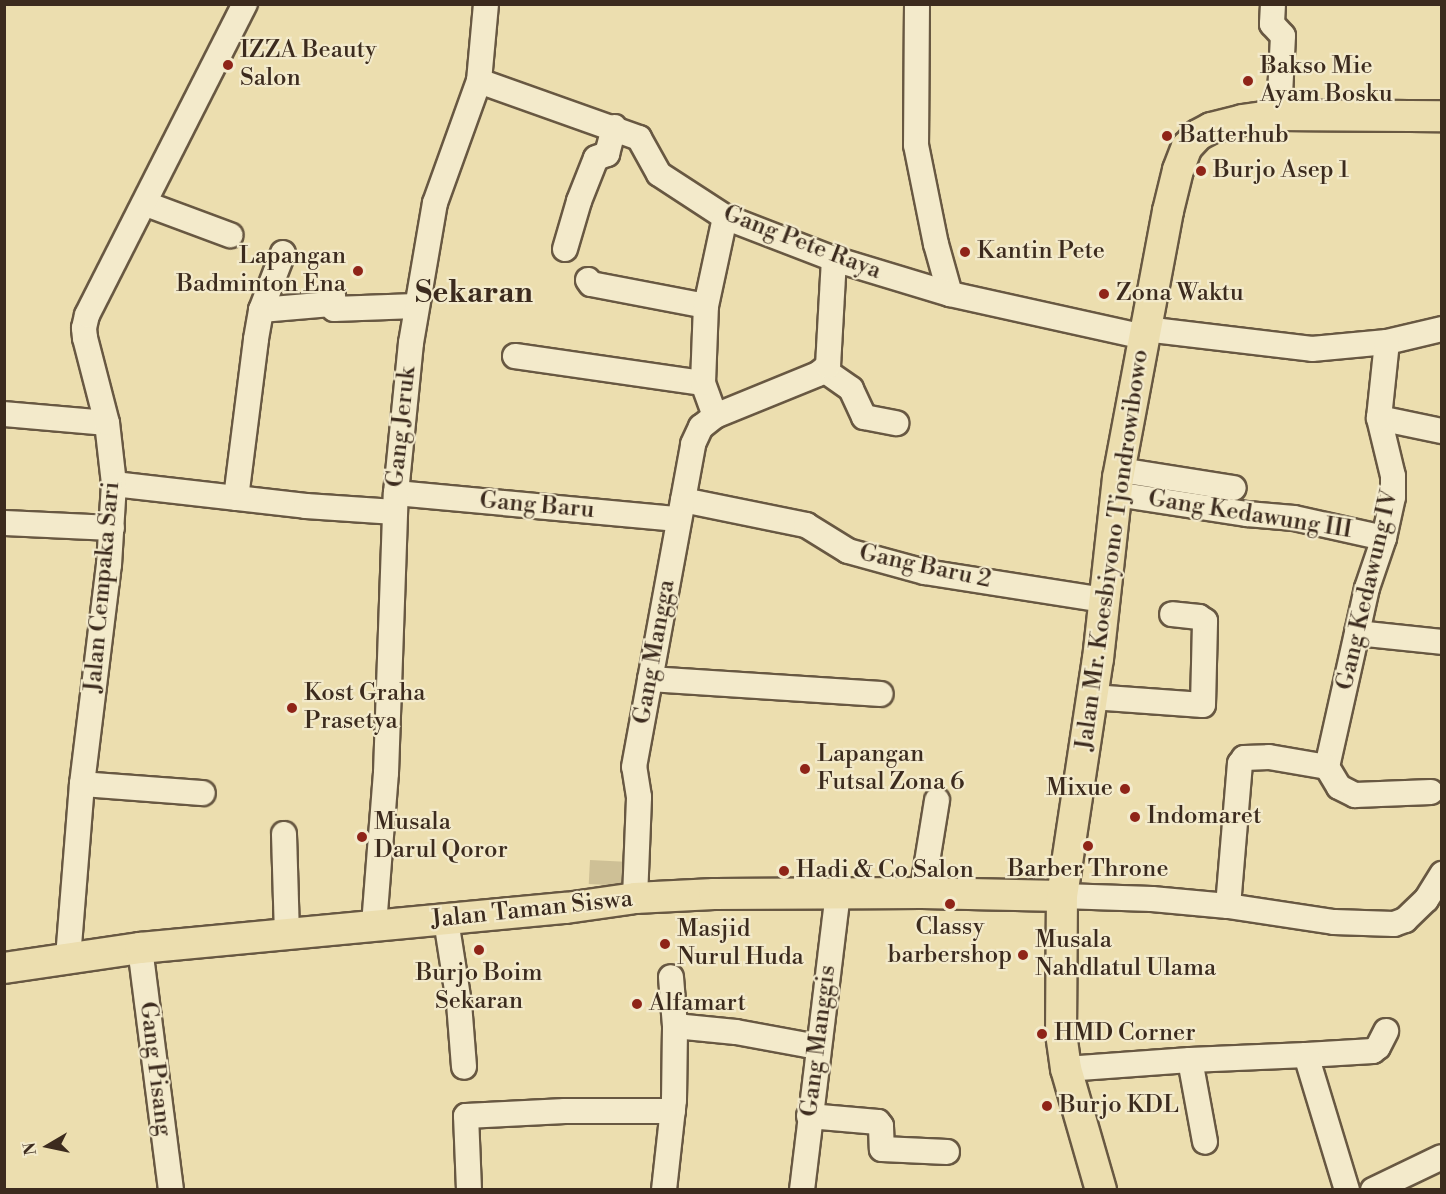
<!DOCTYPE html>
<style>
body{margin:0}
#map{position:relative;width:1446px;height:1194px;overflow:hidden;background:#ecdeaf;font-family:"Libre Bodoni",serif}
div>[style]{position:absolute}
.green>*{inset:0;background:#cec096;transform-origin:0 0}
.roads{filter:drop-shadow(2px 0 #685842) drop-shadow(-2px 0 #685842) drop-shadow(0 2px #685842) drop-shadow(0 -2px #685842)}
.minor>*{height:24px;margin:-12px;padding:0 12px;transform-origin:12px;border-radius:12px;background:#f3eacb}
.major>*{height:30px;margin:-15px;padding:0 15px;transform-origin:15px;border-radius:15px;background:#ecdeaf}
.dots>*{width:16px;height:16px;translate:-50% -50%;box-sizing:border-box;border:3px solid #f3eacb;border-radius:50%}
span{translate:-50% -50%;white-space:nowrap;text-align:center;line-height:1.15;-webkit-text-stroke:4.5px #f3eacb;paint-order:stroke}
.poi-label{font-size:24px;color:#3c2b1e}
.left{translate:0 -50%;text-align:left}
.right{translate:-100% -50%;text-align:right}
.street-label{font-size:24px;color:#3c2b1e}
.district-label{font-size:30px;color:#3c2b1e;font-weight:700}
.frame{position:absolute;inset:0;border:6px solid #3c2b1e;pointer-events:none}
.north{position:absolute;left:18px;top:1116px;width:60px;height:60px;-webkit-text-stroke:4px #f3eacb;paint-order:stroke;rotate:261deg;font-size:16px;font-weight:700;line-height:24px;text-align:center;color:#3c2b1e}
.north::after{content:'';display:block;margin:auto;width:21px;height:27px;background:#3c2b1e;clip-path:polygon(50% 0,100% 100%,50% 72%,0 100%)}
</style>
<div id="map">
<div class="green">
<div style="left:590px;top:860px;width:35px;height:24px;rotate:3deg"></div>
</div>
<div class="roads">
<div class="minor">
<div style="left:917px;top:4px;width:141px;rotate:90.4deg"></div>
<div style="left:916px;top:145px;width:101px;rotate:78.6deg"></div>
<div style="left:936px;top:244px;width:52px;rotate:74.4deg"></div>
<div style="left:1273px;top:4px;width:20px;rotate:93deg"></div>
<div style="left:1272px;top:24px;width:16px;rotate:47deg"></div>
<div style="left:1283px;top:36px;width:79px;rotate:92.9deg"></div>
<div style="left:479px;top:81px;width:170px;rotate:19.6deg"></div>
<div style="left:639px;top:138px;width:41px;rotate:60.9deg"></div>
<div style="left:659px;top:174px;width:79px;rotate:33.1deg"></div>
<div style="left:725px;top:217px;width:117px;rotate:21.1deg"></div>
<div style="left:834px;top:259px;width:121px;rotate:16.8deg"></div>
<div style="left:950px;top:294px;width:199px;rotate:12.5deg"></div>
<div style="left:146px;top:204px;width:90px;rotate:20.3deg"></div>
<div style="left:565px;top:249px;width:50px;rotate:-73.7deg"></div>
<div style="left:579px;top:201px;width:46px;rotate:-68.4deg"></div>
<div style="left:596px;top:158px;width:12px;rotate:-20deg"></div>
<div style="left:607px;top:154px;width:28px;rotate:-75deg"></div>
<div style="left:588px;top:280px;width:5px;rotate:53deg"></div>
<div style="left:591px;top:284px;width:117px;rotate:10.8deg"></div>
<div style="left:333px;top:295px;width:14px;rotate:86deg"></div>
<div style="left:334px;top:309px;width:82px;rotate:-2.1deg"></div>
<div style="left:261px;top:310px;width:70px;rotate:-4.9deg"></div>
<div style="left:1145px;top:329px;width:168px;rotate:6.8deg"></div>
<div style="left:1312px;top:349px;width:75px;rotate:-5.3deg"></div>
<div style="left:1387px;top:342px;width:57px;rotate:-13.3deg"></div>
<div style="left:515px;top:356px;width:190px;rotate:8.2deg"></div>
<div style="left:824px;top:370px;width:33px;rotate:35deg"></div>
<div style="left:851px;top:389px;width:31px;rotate:65deg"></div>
<div style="left:864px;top:417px;width:33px;rotate:11deg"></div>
<div style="left:4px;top:414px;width:103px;rotate:5deg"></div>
<div style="left:715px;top:416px;width:35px;rotate:-110deg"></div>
<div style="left:703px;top:383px;width:77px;rotate:-87.8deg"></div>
<div style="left:706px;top:306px;width:91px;rotate:-77.9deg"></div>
<div style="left:1379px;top:418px;width:64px;rotate:11.7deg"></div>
<div style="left:1120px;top:470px;width:115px;rotate:9deg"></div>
<div style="left:114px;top:484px;width:193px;rotate:6.5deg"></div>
<div style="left:306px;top:506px;width:89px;rotate:3.9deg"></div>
<div style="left:396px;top:493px;width:283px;rotate:5.3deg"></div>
<div style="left:1116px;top:494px;width:133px;rotate:8.7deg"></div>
<div style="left:1247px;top:514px;width:47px;rotate:4.9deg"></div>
<div style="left:1294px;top:518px;width:92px;rotate:12.5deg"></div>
<div style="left:236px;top:498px;width:160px;rotate:-82.8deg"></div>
<div style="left:256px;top:339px;width:29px;rotate:-80deg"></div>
<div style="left:261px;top:310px;width:61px;rotate:-68.9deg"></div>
<div style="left:683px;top:500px;width:126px;rotate:11.5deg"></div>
<div style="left:806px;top:525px;width:49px;rotate:31.8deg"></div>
<div style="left:848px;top:551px;width:80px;rotate:15.3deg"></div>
<div style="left:925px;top:572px;width:181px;rotate:8.9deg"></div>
<div style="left:5px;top:523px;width:107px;rotate:2.7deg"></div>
<div style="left:1357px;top:633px;width:85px;rotate:6deg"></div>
<div style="left:650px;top:679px;width:231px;rotate:3.7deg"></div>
<div style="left:1092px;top:697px;width:111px;rotate:4.1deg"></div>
<div style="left:1203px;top:705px;width:84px;rotate:-88.6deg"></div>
<div style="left:1205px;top:621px;width:7px;rotate:-146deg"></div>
<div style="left:1199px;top:617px;width:27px;rotate:-174deg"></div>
<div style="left:1327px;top:767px;width:183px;rotate:-77.4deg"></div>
<div style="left:1367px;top:588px;width:53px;rotate:-71.2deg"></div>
<div style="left:1384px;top:538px;width:42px;rotate:-77.6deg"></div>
<div style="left:1393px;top:497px;width:21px;rotate:-90deg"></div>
<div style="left:1393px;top:476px;width:60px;rotate:-103.6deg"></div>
<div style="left:1379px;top:418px;width:76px;rotate:-84deg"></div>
<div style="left:82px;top:784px;width:121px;rotate:4.3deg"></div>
<div style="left:284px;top:834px;width:100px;rotate:88.3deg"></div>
<div style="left:922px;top:893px;width:94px;rotate:-80.8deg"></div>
<div style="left:1062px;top:896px;width:90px;rotate:1.9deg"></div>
<div style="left:1152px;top:899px;width:76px;rotate:5.3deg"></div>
<div style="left:1228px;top:906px;width:107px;rotate:8.6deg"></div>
<div style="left:1334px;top:922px;width:60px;rotate:1.9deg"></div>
<div style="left:1394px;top:924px;width:12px;rotate:-20deg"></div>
<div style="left:1405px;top:920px;width:29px;rotate:-44deg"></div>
<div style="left:1426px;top:900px;width:31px;rotate:-58deg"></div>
<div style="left:635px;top:898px;width:101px;rotate:-87.7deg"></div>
<div style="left:639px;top:797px;width:30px;rotate:-99deg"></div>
<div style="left:634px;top:767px;width:328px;rotate:-79.6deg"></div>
<div style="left:693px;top:444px;width:19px;rotate:-65deg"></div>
<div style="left:701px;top:427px;width:18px;rotate:-38deg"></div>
<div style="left:715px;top:416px;width:111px;rotate:-22.2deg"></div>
<div style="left:818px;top:374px;width:13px;rotate:-39deg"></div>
<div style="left:828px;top:366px;width:107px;rotate:-86.8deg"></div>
<div style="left:1228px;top:906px;width:143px;rotate:-85.2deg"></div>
<div style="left:1240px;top:764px;width:7px;rotate:-56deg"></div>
<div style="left:1244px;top:758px;width:25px;rotate:-2deg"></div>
<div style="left:1269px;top:757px;width:59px;rotate:9.8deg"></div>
<div style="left:1327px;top:767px;width:23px;rotate:59deg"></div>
<div style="left:1339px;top:787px;width:18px;rotate:27deg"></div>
<div style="left:1355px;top:795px;width:76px;rotate:-2.3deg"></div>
<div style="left:446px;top:920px;width:84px;rotate:81.1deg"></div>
<div style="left:459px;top:1003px;width:64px;rotate:85.5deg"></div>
<div style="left:374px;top:925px;width:152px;rotate:-85.5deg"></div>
<div style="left:386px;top:773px;width:280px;rotate:-88deg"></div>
<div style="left:396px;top:493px;width:151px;rotate:-84.3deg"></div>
<div style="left:411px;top:343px;width:142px;rotate:-80.3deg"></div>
<div style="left:435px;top:203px;width:130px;rotate:-70.2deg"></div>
<div style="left:479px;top:81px;width:77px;rotate:-84.8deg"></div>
<div style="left:140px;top:948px;width:244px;rotate:82.7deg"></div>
<div style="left:68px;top:958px;width:175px;rotate:-85.4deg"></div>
<div style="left:82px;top:784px;width:221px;rotate:-83deg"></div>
<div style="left:109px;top:565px;width:81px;rotate:-86.5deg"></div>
<div style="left:114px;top:484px;width:61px;rotate:-96.5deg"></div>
<div style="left:107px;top:423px;width:88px;rotate:-104.5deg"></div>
<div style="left:85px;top:338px;width:10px;rotate:-96deg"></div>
<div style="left:84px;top:328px;width:13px;rotate:-77deg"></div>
<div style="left:87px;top:315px;width:349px;rotate:-63.1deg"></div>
<div style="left:675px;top:1026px;width:61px;rotate:5.6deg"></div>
<div style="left:736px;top:1032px;width:83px;rotate:10.4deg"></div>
<div style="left:1306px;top:1055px;width:67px;rotate:-3.4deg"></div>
<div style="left:1373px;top:1051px;width:6px;rotate:-39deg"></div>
<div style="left:1378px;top:1047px;width:18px;rotate:-63deg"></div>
<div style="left:1190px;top:1060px;width:83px;rotate:79.6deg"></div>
<div style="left:1066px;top:1069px;width:124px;rotate:-4.2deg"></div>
<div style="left:1190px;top:1060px;width:116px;rotate:-2.5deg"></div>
<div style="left:1306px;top:1055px;width:141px;rotate:73.1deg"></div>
<div style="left:809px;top:1116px;width:69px;rotate:5deg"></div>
<div style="left:878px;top:1122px;width:5px;rotate:53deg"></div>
<div style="left:881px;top:1126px;width:23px;rotate:88deg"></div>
<div style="left:882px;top:1149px;width:65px;rotate:2.6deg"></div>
<div style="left:469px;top:1190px;width:74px;rotate:-92.3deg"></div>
<div style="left:466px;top:1116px;width:99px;rotate:-2.9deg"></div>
<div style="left:565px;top:1111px;width:108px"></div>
<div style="left:664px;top:1190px;width:91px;rotate:-83.7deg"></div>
<div style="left:674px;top:1100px;width:74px;rotate:-89.2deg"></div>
<div style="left:675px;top:1026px;width:49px;rotate:-94.7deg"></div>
<div style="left:802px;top:1190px;width:299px;rotate:-83.1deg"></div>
<div style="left:1373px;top:1190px;width:76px;rotate:-25.6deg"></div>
</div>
<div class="major">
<div style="left:4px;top:968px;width:137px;rotate:-8.4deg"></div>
<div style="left:140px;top:948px;width:428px;rotate:-5.4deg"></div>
<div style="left:566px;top:908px;width:70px;rotate:-8.2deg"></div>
<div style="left:635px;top:898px;width:79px;rotate:-2.9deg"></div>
<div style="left:714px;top:894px;width:208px;rotate:-0.3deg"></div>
<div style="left:922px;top:893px;width:140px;rotate:1.2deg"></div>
<div style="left:1101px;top:1190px;width:126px;rotate:-106.1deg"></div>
<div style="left:1066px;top:1069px;width:34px;rotate:-98deg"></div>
<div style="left:1061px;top:1035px;width:139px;rotate:-89.6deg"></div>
<div style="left:1062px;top:896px;width:240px;rotate:-81.4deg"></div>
<div style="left:1098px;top:659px;width:182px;rotate:-83.7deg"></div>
<div style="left:1118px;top:478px;width:272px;rotate:-79.4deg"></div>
<div style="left:1168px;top:211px;width:42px;rotate:-76.3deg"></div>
<div style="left:1178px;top:170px;width:25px;rotate:-69deg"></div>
<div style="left:1187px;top:147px;width:16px;rotate:-47deg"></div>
<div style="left:1198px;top:135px;width:15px;rotate:-28deg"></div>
<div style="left:1211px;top:128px;width:32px;rotate:-14deg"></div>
<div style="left:1242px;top:120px;width:37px;rotate:-8deg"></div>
<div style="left:1279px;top:115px;width:163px;rotate:0.4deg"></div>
</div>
</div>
<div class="dots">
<div style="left:228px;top:65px;background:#8f2418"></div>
<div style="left:1248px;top:81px;background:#8f2418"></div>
<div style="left:1167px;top:136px;background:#8f2418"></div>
<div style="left:1201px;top:171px;background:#8f2418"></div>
<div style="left:965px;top:252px;background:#8f2418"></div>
<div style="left:358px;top:271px;background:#8f2418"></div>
<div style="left:1104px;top:294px;background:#8f2418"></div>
<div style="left:292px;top:708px;background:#8f2418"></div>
<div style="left:805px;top:769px;background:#8f2418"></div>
<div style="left:1125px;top:789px;background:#8f2418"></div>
<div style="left:1135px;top:817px;background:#8f2418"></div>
<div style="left:362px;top:837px;background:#8f2418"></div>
<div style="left:1088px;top:846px;background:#8f2418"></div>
<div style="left:784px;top:871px;background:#8f2418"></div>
<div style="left:950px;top:904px;background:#8f2418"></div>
<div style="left:665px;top:944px;background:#8f2418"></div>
<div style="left:479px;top:950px;background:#8f2418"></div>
<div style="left:1023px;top:955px;background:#8f2418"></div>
<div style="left:637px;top:1004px;background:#8f2418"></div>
<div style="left:1042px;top:1034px;background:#8f2418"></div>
<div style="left:1047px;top:1106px;background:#8f2418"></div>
</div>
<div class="poi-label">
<span class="left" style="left:240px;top:65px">IZZA Beauty<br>Salon</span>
<span class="left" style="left:1260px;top:81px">Bakso Mie<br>Ayam Bosku</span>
<span class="left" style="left:1179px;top:136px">Batterhub</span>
<span class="left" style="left:1213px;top:171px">Burjo Asep 1</span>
<span class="left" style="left:977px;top:252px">Kantin Pete</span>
<span class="right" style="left:346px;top:271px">Lapangan<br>Badminton Ena</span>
<span class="left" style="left:1116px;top:294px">Zona Waktu</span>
<span class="left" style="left:304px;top:708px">Kost Graha<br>Prasetya</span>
<span class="left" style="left:817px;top:769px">Lapangan<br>Futsal Zona 6</span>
<span class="right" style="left:1113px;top:789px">Mixue</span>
<span class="left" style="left:1147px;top:817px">Indomaret</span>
<span class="left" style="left:374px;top:837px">Musala<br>Darul Qoror</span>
<span style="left:1088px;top:870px">Barber Throne</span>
<span class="left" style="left:796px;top:871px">Hadi &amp; Co Salon</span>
<span style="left:950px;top:942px">Classy<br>barbershop</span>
<span class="left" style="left:677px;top:944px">Masjid<br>Nurul Huda</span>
<span class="left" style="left:1035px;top:955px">Musala<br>Nahdlatul Ulama</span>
<span style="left:479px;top:988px">Burjo Boim<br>Sekaran</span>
<span class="left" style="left:649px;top:1004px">Alfamart</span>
<span class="left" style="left:1054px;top:1034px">HMD Corner</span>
<span class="left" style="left:1059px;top:1106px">Burjo KDL</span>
</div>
<div class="street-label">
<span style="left:802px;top:243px;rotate:21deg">Gang Pete Raya</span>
<span style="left:402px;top:427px;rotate:-84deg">Gang Jeruk</span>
<span style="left:537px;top:506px;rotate:5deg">Gang Baru</span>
<span style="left:1250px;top:515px;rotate:9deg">Gang Kedawung III</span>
<span style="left:1113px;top:550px;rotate:-82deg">Jalan Mr. Koesbiyono Tjondrowibowo</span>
<span style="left:925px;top:567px;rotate:12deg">Gang Baru 2</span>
<span style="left:103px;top:587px;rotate:-85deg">Jalan Cempaka Sari</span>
<span style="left:1368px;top:590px;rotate:-77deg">Gang Kedawung IV</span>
<span style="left:655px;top:652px;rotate:-80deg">Gang Mangga</span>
<span style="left:532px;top:910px;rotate:-6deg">Jalan Taman Siswa</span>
<span style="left:819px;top:1041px;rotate:-83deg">Gang Manggis</span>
<span style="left:155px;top:1069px;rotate:83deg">Gang Pisang</span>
</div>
<div class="district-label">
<span style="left:474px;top:293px">Sekaran</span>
</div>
<div class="frame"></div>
<div class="north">N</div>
</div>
